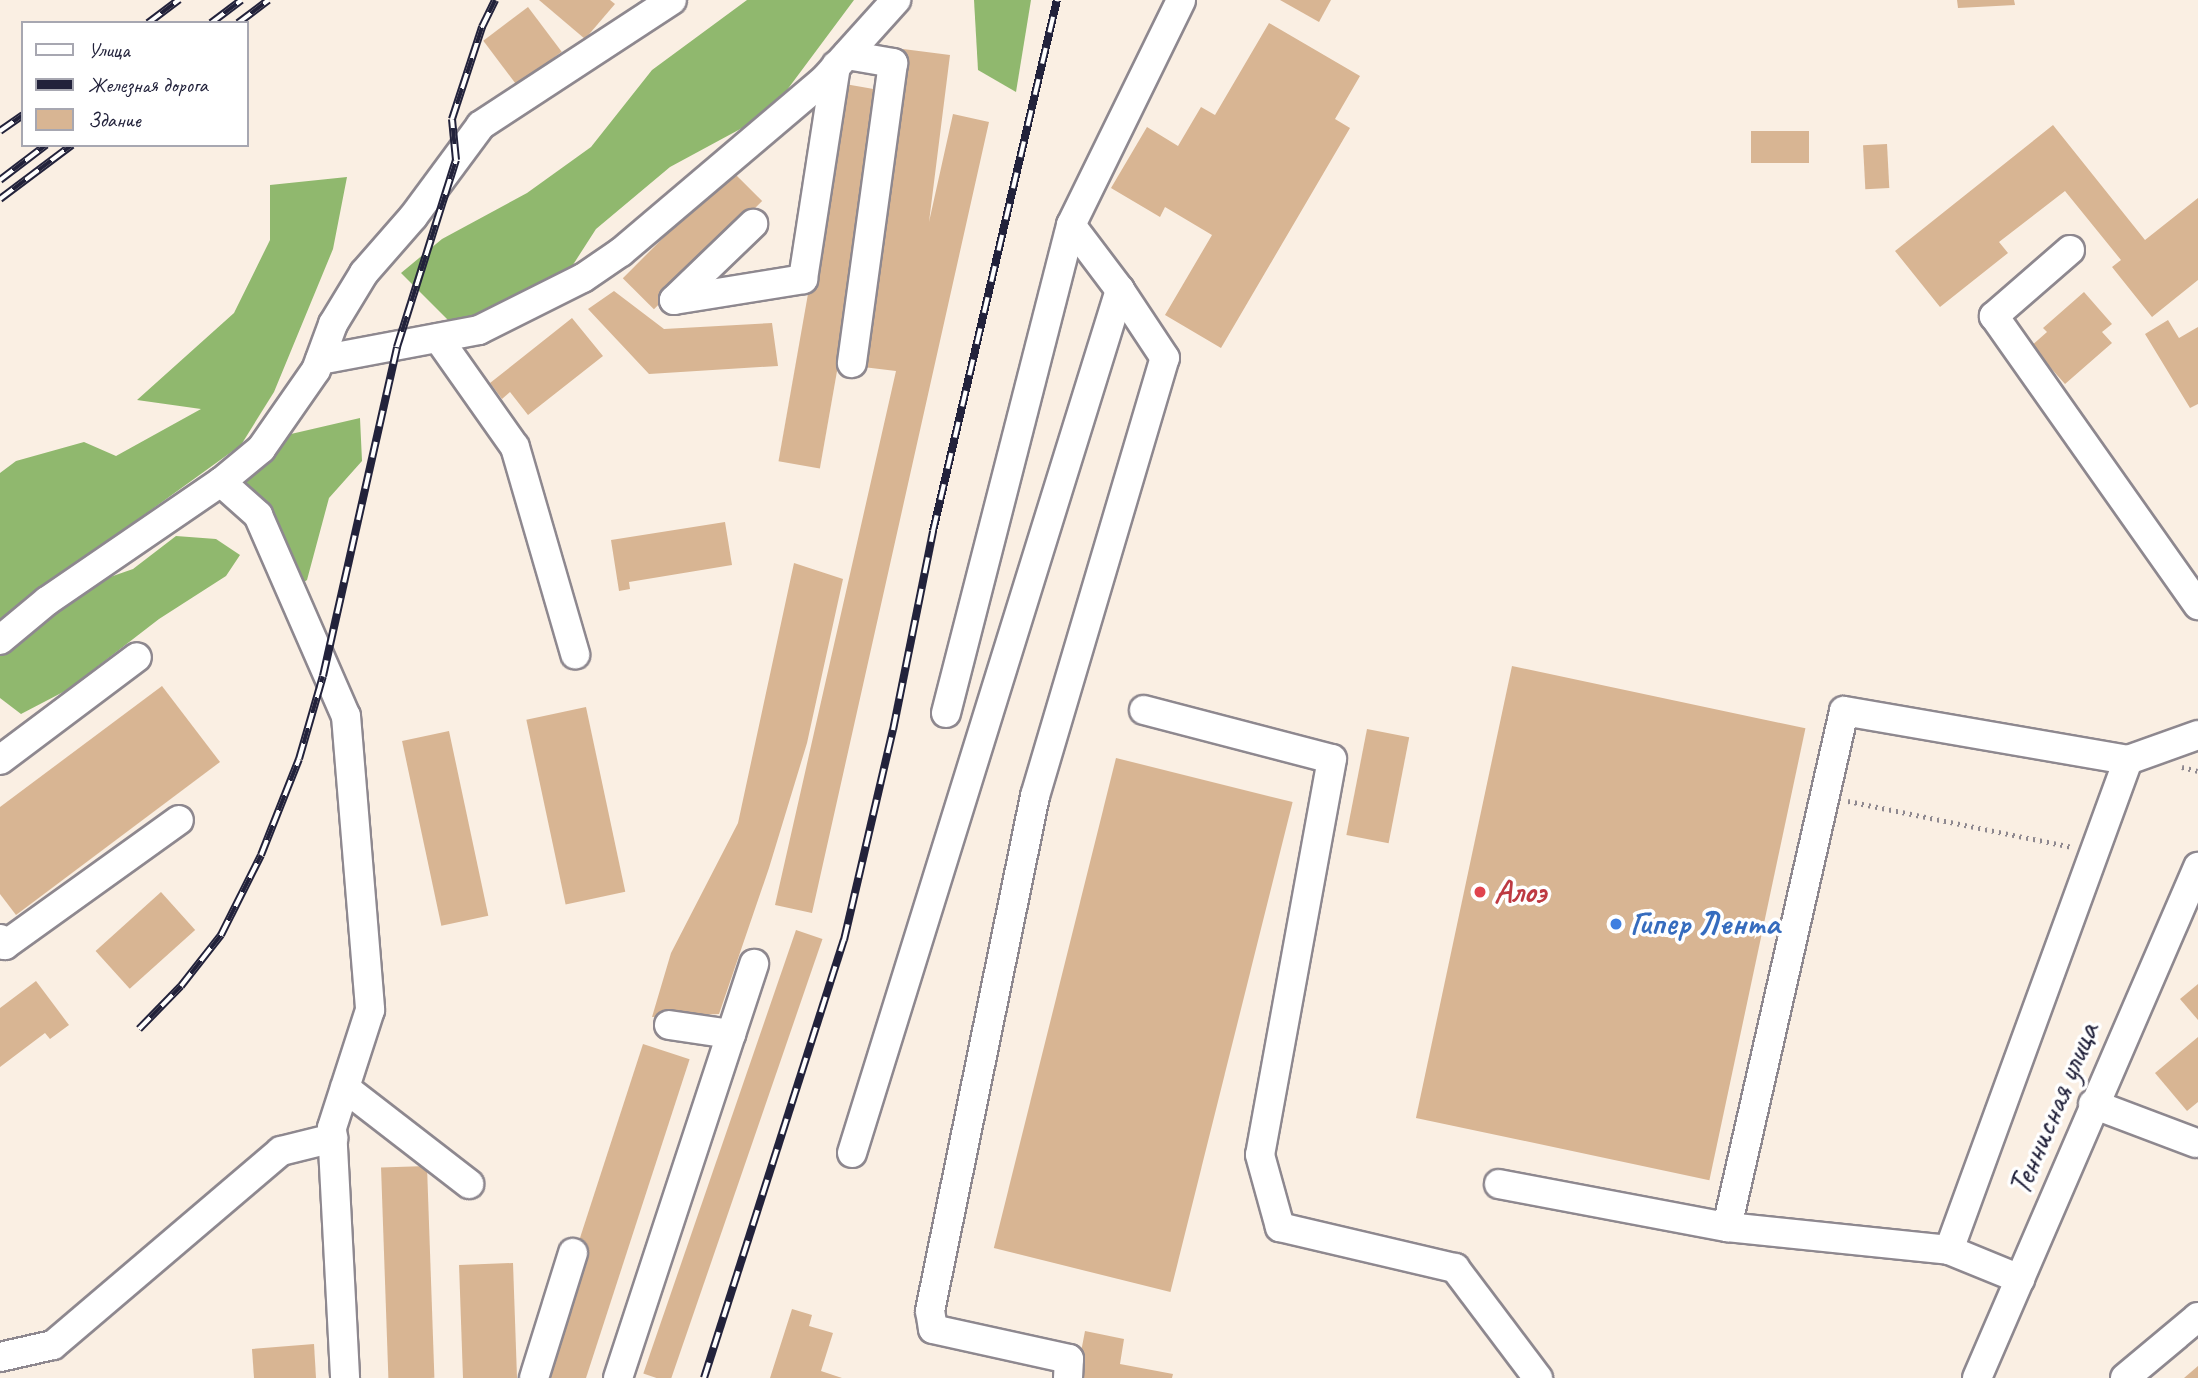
<!DOCTYPE html>
<meta charset="utf-8">
<style>
body{margin:0}
#map{position:relative;width:2198px;height:1378px;overflow:hidden;background:#faefe3;font-family:Caveat,sans-serif}
div>[style]{position:absolute}
.forest>*{inset:0;background:#90b86e}
.building>*{inset:0;background:#d8b593;transform-origin:0 0}
.path>*{height:4.5px;margin-top:-2.25px;transform-origin:0;background:repeating-linear-gradient(90deg,#8e888f 0 2px,transparent 0 7px)}
.roads{filter:drop-shadow(2px 0 #8e888f) drop-shadow(-2px 0 #8e888f) drop-shadow(0 2px #8e888f) drop-shadow(0 -2px #8e888f)}
.minor>*{height:28px;margin:-14px;padding:0 14px;transform-origin:14px;border-radius:14px;background:#fff}
.rail>*{height:8px;margin-top:-4px;transform-origin:0;background:repeating-linear-gradient(90deg,#fff 0 16px,#22223b 0 32px);box-sizing:border-box;border-block:2px solid #22223b}
.dots>*{width:19px;height:19px;translate:-50% -50%;box-sizing:border-box;border:4px solid #fff;border-radius:50%}
span{translate:-50% -50%;white-space:nowrap;text-align:center;line-height:1.15;-webkit-text-stroke:7px #fff;paint-order:stroke}
.health-label{font-size:33px;color:#be3a42;font-weight:700}
.left{translate:0 -50%;text-align:left}
.shop-label{font-size:33px;color:#366cbe;font-weight:700}
.street-label{font-size:33px;color:#22223b}
.legend{position:absolute;left:21px;top:21px;width:228px;height:126px;box-sizing:border-box;background:#fff;border:2px solid #a7a7b1;margin:0;padding:9px 12px;list-style:none;font-size:21px;color:#22223b}
.legend li{display:flex;align-items:center;gap:14px;height:35px}
.legend b{width:35px;border:2px solid #a7a7b1}
</style>
<div id="map">
<div class="forest">
<div style="clip-path:polygon(747px 0,854px 0,787px 90px,744px 127px,670px 167px,596px 229px,560px 285px,455px 327px,401px 273px,442px 239px,527px 193px,591px 147px,652px 70px)"></div>
<div style="clip-path:polygon(974px 0,1031px 0,1016px 92px,978px 70px)"></div>
<div style="clip-path:polygon(347px 177px,333px 249px,274px 392px,241px 445px,0 619px,0 473px,16px 461px,84px 442px,116px 456px,201px 409px,137px 400px,234px 313px,270px 240px,270px 185px)"></div>
<div style="clip-path:polygon(360px 418px,362px 461px,329px 498px,307px 580px,298px 586px,237px 478px,278px 437px)"></div>
<div style="clip-path:polygon(176px 536px,216px 539px,240px 555px,226px 576px,159px 619px,67px 690px,21px 714px,0 698px,0 654px,53px 597px,133px 569px)"></div>
</div>
<div class="building">
<div style="clip-path:polygon(539px 0,610px 0,615px 4px,585px 39px)"></div>
<div style="clip-path:polygon(1280px 0,1331px 0,1319px 22px)"></div>
<div style="clip-path:polygon(1957px 0,2014px 0,2015px 5px,1958px 8px)"></div>
<div style="left:528px;top:7px;width:56px;height:56px;rotate:53deg"></div>
<div style="clip-path:polygon(1269px 23px,1360px 76px,1335px 119px,1350px 128px,1221px 348px,1165px 315px,1212px 235px,1165px 207px,1160px 217px,1111px 188px,1147px 127px,1178px 146px,1201px 107px,1215px 115px)"></div>
<div style="clip-path:polygon(903px 49px,950px 55px,929px 222px,953px 114px,989px 122px,812px 913px,775px 905px,896px 371px,863px 367px)"></div>
<div style="left:845px;top:84px;width:42px;height:383px;rotate:10deg"></div>
<div style="clip-path:polygon(2053px 125px,2145px 240px,2198px 198px,2198px 280px,2152px 317px,2112px 267px,2121px 260px,2065px 191px,1999px 242px,2008px 253px,1940px 307px,1895px 251px)"></div>
<div style="left:1809px;top:131px;width:32px;height:58px;rotate:90deg"></div>
<div style="left:1887px;top:144px;width:44px;height:24px;rotate:87deg"></div>
<div style="left:731px;top:170px;width:44px;height:153px;rotate:45deg"></div>
<div style="clip-path:polygon(614px 291px,664px 329px,772px 323px,778px 366px,649px 374px,588px 309px)"></div>
<div style="clip-path:polygon(2084px 292px,2112px 324px,2102px 332px,2112px 343px,2065px 384px,2031px 346px,2047px 332px,2043px 328px)"></div>
<div style="clip-path:polygon(572px 318px,603px 356px,528px 415px,510px 392px,502px 399px,490px 383px)"></div>
<div style="clip-path:polygon(2168px 320px,2179px 338px,2198px 327px,2198px 404px,2190px 408px,2145px 334px)"></div>
<div style="clip-path:polygon(725px 522px,732px 565px,629px 582px,630px 589px,619px 591px,611px 540px)"></div>
<div style="clip-path:polygon(794px 563px,843px 579px,807px 743px,769px 868px,719px 1014px,652px 1017px,671px 953px,738px 823px)"></div>
<div style="left:1512px;top:666px;width:300px;height:462px;rotate:12deg"></div>
<div style="clip-path:polygon(162px 686px,220px 762px,16px 915px,0 894px,0 807px)"></div>
<div style="left:586px;top:707px;width:189px;height:61px;rotate:78deg"></div>
<div style="left:1367px;top:729px;width:43px;height:108px;rotate:11deg"></div>
<div style="left:449px;top:731px;width:189px;height:48px;rotate:78deg"></div>
<div style="left:1116px;top:758px;width:182px;height:505px;rotate:14deg"></div>
<div style="left:161px;top:892px;width:51px;height:88px;rotate:48deg"></div>
<div style="left:796px;top:930px;width:28px;height:469px;rotate:19deg"></div>
<div style="clip-path:polygon(36px 981px,69px 1025px,50px 1039px,45px 1033px,0 1067px,0 1008px)"></div>
<div style="clip-path:polygon(2198px 984px,2198px 1020px,2180px 999px)"></div>
<div style="clip-path:polygon(2198px 1037px,2198px 1102px,2187px 1111px,2155px 1073px)"></div>
<div style="left:643px;top:1044px;width:49px;height:349px;rotate:18deg"></div>
<div style="left:427px;top:1166px;width:212px;height:46px;rotate:88deg"></div>
<div style="left:513px;top:1263px;width:115px;height:54px;rotate:88deg"></div>
<div style="clip-path:polygon(792px 1309px,812px 1315px,809px 1326px,833px 1333px,821px 1371px,842px 1378px,770px 1378px)"></div>
<div style="clip-path:polygon(1085px 1331px,1124px 1339px,1120px 1364px,1173px 1374px,1172px 1378px,1076px 1378px)"></div>
<div style="clip-path:polygon(314px 1344px,316px 1378px,254px 1378px,252px 1349px)"></div>
<div style="clip-path:polygon(2198px 1366px,2198px 1378px,2184px 1378px)"></div>
</div>
<div class="path">
<div style="left:2182px;top:767px;width:16px;rotate:14deg"></div>
<div style="left:1848px;top:801px;width:229px;rotate:11.6deg"></div>
</div>
<div class="roads">
<div class="minor">
<div style="left:847px;top:55px;width:47px;rotate:9.9deg"></div>
<div style="left:893px;top:63px;width:303px;rotate:97.8deg"></div>
<div style="left:2070px;top:250px;width:101px;rotate:139deg"></div>
<div style="left:1994px;top:316px;width:354px;rotate:54.8deg"></div>
<div style="left:674px;top:300px;width:131px;rotate:-9.2deg"></div>
<div style="left:803px;top:279px;width:216px;rotate:-81.2deg"></div>
<div style="left:674px;top:300px;width:110px;rotate:-43.9deg"></div>
<div style="left:438px;top:338px;width:133px;rotate:54.8deg"></div>
<div style="left:515px;top:447px;width:216px;rotate:73.8deg"></div>
<div style="left:320px;top:360px;width:162px;rotate:-10.7deg"></div>
<div style="left:479px;top:330px;width:116px;rotate:-26.6deg"></div>
<div style="left:583px;top:278px;width:46px;rotate:-34.4deg"></div>
<div style="left:621px;top:252px;width:266px;rotate:-40.3deg"></div>
<div style="left:824px;top:80px;width:108px;rotate:-48deg"></div>
<div style="left:221px;top:482px;width:50px;rotate:41.7deg"></div>
<div style="left:258px;top:515px;width:219px;rotate:66.4deg"></div>
<div style="left:346px;top:716px;width:295px;rotate:85.3deg"></div>
<div style="left:370px;top:1010px;width:124px;rotate:107.9deg"></div>
<div style="left:332px;top:1128px;width:250px;rotate:87deg"></div>
<div style="left:0;top:640px;width:61px;rotate:-39.7deg"></div>
<div style="left:47px;top:601px;width:211px;rotate:-34.4deg"></div>
<div style="left:221px;top:482px;width:52px;rotate:-39.5deg"></div>
<div style="left:261px;top:449px;width:96px;rotate:-55.2deg"></div>
<div style="left:316px;top:370px;width:49px;rotate:-69.7deg"></div>
<div style="left:333px;top:324px;width:60px;rotate:-58.7deg"></div>
<div style="left:364px;top:273px;width:74px;rotate:-48.8deg"></div>
<div style="left:413px;top:217px;width:114px;rotate:-53.5deg"></div>
<div style="left:481px;top:125px;width:228px;rotate:-33.2deg"></div>
<div style="left:1144px;top:710px;width:194px;rotate:14.6deg"></div>
<div style="left:1332px;top:759px;width:402px;rotate:100.3deg"></div>
<div style="left:1260px;top:1155px;width:75px;rotate:74.5deg"></div>
<div style="left:1280px;top:1227px;width:180px;rotate:13.2deg"></div>
<div style="left:1455px;top:1268px;width:138px;rotate:53deg"></div>
<div style="left:946px;top:713px;width:504px;rotate:-75.63deg"></div>
<div style="left:1071px;top:225px;width:250px;rotate:-63.9deg"></div>
<div style="left:0;top:760px;width:171px;rotate:-36.9deg"></div>
<div style="left:0;top:939px;width:8px;rotate:50deg"></div>
<div style="left:5px;top:945px;width:214px;rotate:-35.7deg"></div>
<div style="left:669px;top:1025px;width:63px;rotate:8.3deg"></div>
<div style="left:345px;top:1088px;width:157px;rotate:37.7deg"></div>
<div style="left:2093px;top:1104px;width:110px;rotate:20.7deg"></div>
<div style="left:852px;top:1153px;width:904px;rotate:-72.75deg"></div>
<div style="left:1120px;top:290px;width:81px;rotate:-127deg"></div>
<div style="left:1499px;top:1184px;width:232px;rotate:10.7deg"></div>
<div style="left:1727px;top:1227px;width:223px;rotate:5.9deg"></div>
<div style="left:1949px;top:1250px;width:77px;rotate:22.2deg"></div>
<div style="left:1727px;top:1227px;width:529px;rotate:-77.22deg"></div>
<div style="left:1844px;top:711px;width:288px;rotate:9.8deg"></div>
<div style="left:1949px;top:1250px;width:522px;rotate:-69.93deg"></div>
<div style="left:2128px;top:760px;width:74px;rotate:-19.7deg"></div>
<div style="left:0;top:1357px;width:54px;rotate:-12.8deg"></div>
<div style="left:53px;top:1345px;width:299px;rotate:-40.4deg"></div>
<div style="left:281px;top:1151px;width:54px;rotate:-14deg"></div>
<div style="left:534px;top:1378px;width:131px;rotate:-72.7deg"></div>
<div style="left:618px;top:1378px;width:436px;rotate:-71.8deg"></div>
<div style="left:1068px;top:1378px;width:19px;rotate:-87deg"></div>
<div style="left:1069px;top:1359px;width:139px;rotate:-167.6deg"></div>
<div style="left:933px;top:1329px;width:18px;rotate:-99deg"></div>
<div style="left:930px;top:1311px;width:526px;rotate:-78.48deg"></div>
<div style="left:1035px;top:796px;width:457px;rotate:-73.5deg"></div>
<div style="left:1165px;top:358px;width:82px;rotate:-123.5deg"></div>
<div style="left:1977px;top:1378px;width:557px;rotate:-66.61deg"></div>
<div style="left:2125px;top:1378px;width:95px;rotate:-39.9deg"></div>
</div>
</div>
<div class="rail">
<div style="left:148px;top:23px;width:39px;rotate:-37deg"></div>
<div style="left:211px;top:23px;width:38px;rotate:-37deg"></div>
<div style="left:238px;top:23px;width:38px;rotate:-37deg"></div>
<div style="left:0;top:131px;width:28px;rotate:-35deg"></div>
<div style="left:0;top:180px;width:58px;rotate:-37.3deg"></div>
<div style="left:0;top:199px;width:90px;rotate:-36.9deg"></div>
<div style="left:139px;top:1029px;width:60px;rotate:-45.7deg"></div>
<div style="left:181px;top:986px;width:65px;rotate:-51.9deg"></div>
<div style="left:221px;top:935px;width:89px;rotate:-63.4deg"></div>
<div style="left:261px;top:855px;width:103px;rotate:-68.4deg"></div>
<div style="left:299px;top:759px;width:86px;rotate:-73.9deg"></div>
<div style="left:323px;top:676px;width:337px;rotate:-77.3deg"></div>
<div style="left:397px;top:347px;width:196px;rotate:-72.5deg"></div>
<div style="left:456px;top:160px;width:41px;rotate:-95.6deg"></div>
<div style="left:452px;top:119px;width:97px;rotate:-71.9deg"></div>
<div style="left:482px;top:27px;width:30px;rotate:-64deg"></div>
<div style="left:704px;top:1378px;width:460px;rotate:-72.3deg"></div>
<div style="left:844px;top:940px;width:216px;rotate:-76.9deg"></div>
<div style="left:893px;top:730px;width:203px;rotate:-78.6deg"></div>
<div style="left:933px;top:531px;width:545px;rotate:-76.86deg"></div>
</div>
<div class="dots">
<div style="left:1480px;top:892px;background:#e0444e"></div>
<div style="left:1616px;top:924px;background:#3f7fe0"></div>
</div>
<div class="health-label">
<span class="left" style="left:1494px;top:892px">Алоэ</span>
</div>
<div class="shop-label">
<span class="left" style="left:1630px;top:924px">Гипер Лента</span>
</div>
<div class="street-label">
<span style="left:2054px;top:1109px;rotate:-67deg">Теннисная улица</span>
</div>
<ul class="legend">
<li><b style="height:9px;background:#fff"></b>Улица</li>
<li><b style="height:9px;background:#22223b"></b>Железная дорога</li>
<li><b style="height:19px;background:#d8b593"></b>Здание</li>
</ul>
</div>
